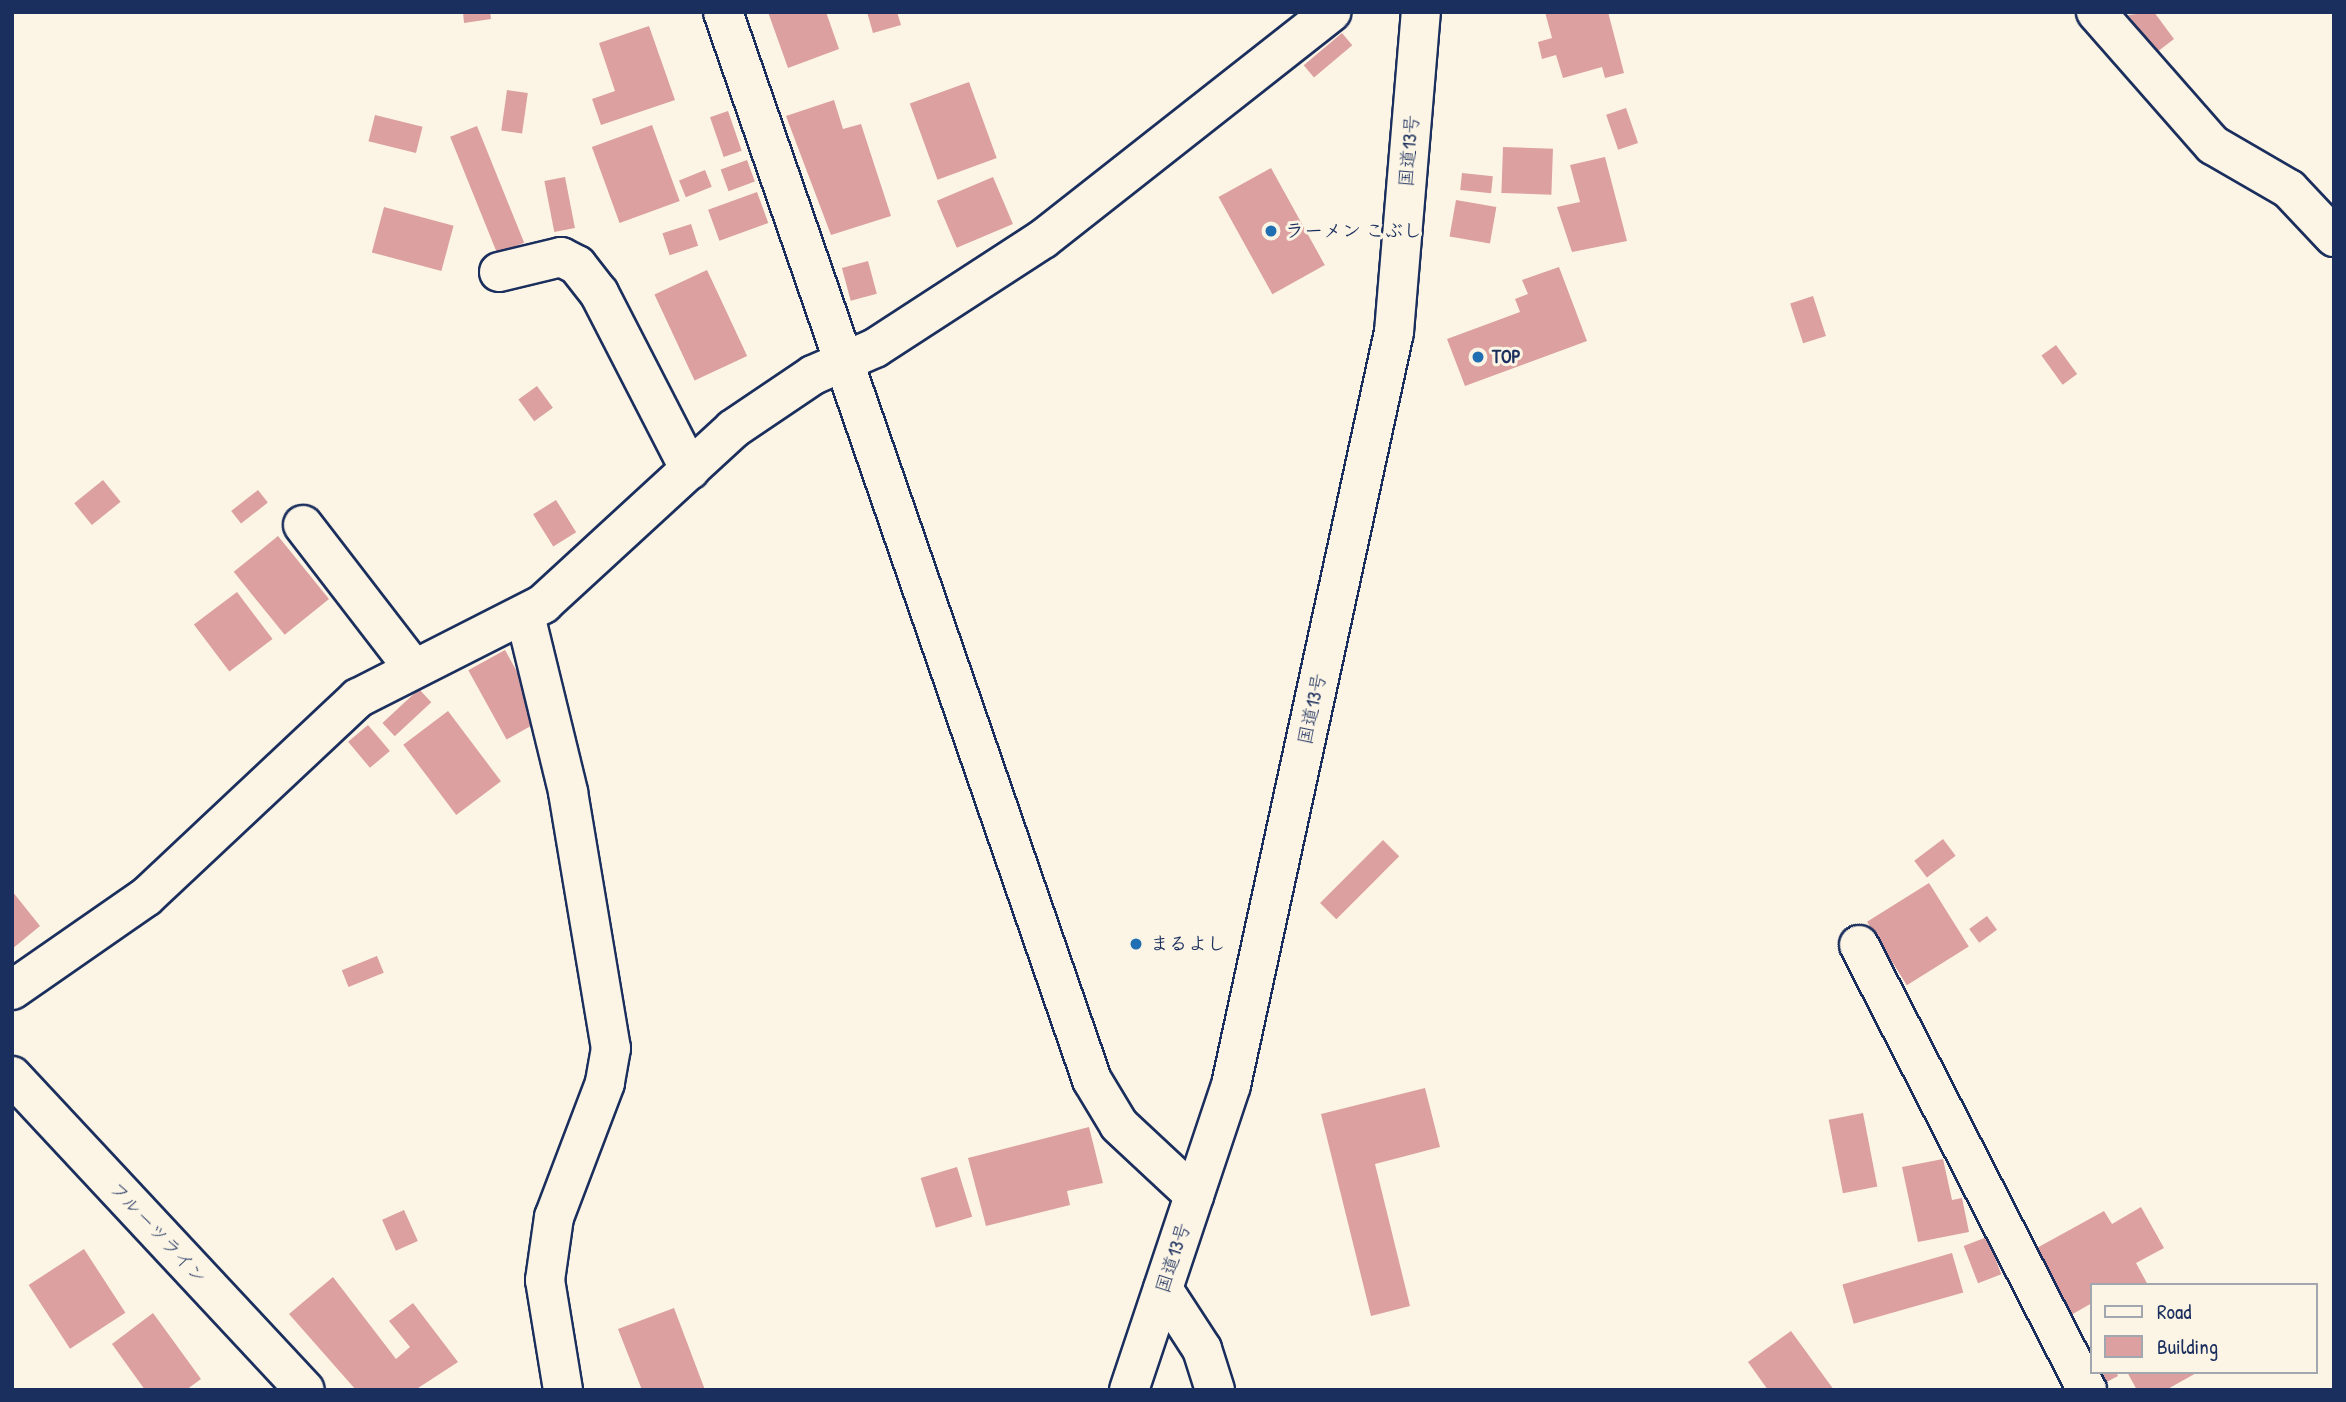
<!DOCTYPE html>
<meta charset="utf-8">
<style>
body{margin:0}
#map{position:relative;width:2346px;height:1402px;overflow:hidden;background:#fcf5e5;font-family:"Patrick Hand","Klee One",sans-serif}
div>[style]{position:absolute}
.building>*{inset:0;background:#dba09f;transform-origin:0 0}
.roads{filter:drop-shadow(2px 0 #1b2f5e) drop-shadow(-2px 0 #1b2f5e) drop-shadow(0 2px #1b2f5e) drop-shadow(0 -2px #1b2f5e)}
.minor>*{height:38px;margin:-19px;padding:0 19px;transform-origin:19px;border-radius:19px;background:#fcf5e5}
.tertiary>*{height:38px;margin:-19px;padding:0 19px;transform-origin:19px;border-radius:19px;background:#fcf5e5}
.trunk>*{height:38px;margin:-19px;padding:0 19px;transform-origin:19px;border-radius:19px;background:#fcf5e5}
.dots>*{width:19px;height:19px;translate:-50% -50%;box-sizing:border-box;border:4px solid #fcf5e5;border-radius:50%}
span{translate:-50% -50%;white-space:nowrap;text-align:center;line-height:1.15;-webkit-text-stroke:6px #fcf5e5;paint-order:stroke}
.street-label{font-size:19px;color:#1b2f5e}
.poi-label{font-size:19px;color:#1b2f5e;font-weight:700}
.left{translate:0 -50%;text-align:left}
.frame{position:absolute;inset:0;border:14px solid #1b2f5e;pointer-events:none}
.legend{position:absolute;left:2090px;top:1283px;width:228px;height:91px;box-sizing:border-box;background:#fcf5e5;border:2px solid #a2a6af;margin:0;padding:9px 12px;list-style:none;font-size:21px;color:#1b2f5e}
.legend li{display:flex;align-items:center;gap:14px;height:35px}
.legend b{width:35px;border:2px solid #a2a6af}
</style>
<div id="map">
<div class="building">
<div style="clip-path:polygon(463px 12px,490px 12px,491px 19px,464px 23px)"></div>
<div style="clip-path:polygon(768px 12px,826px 12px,839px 49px,788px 68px)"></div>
<div style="clip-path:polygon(867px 12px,897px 12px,901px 25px,873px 33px)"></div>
<div style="clip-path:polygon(1545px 12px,1608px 12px,1624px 73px,1605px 78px,1602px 67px,1563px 78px,1556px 55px,1542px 59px,1538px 42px,1552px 38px)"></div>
<div style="clip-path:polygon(2154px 12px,2174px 39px,2157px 52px,2128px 15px)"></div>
<div style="clip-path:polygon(649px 26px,675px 100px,601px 125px,592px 99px,615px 91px,599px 43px)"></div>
<div style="left:1342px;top:33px;width:16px;height:50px;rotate:50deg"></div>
<div style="left:969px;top:82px;width:81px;height:63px;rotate:70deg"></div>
<div style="left:507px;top:90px;width:21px;height:41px;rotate:8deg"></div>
<div style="clip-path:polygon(834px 100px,843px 129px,861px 124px,891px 216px,831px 235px,786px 116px)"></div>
<div style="left:1626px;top:108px;width:37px;height:21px;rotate:71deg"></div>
<div style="left:728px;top:111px;width:42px;height:19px;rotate:71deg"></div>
<div style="left:375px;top:115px;width:49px;height:27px;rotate:14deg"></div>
<div style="left:652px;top:125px;width:81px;height:64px;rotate:70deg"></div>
<div style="left:477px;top:126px;width:126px;height:29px;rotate:68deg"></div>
<div style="left:1503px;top:147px;width:50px;height:46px;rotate:2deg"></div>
<div style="clip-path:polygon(1605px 157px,1627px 241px,1572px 252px,1557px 207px,1580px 202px,1570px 165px)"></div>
<div style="left:747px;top:160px;width:23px;height:28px;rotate:70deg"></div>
<div style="left:1271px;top:168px;width:111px;height:60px;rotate:61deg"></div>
<div style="left:705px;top:170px;width:18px;height:28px;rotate:68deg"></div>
<div style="left:1462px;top:173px;width:31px;height:17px;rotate:6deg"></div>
<div style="left:565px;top:177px;width:52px;height:21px;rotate:79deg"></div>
<div style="left:993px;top:177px;width:51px;height:61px;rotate:67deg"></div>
<div style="left:757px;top:192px;width:33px;height:52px;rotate:70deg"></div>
<div style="left:1456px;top:200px;width:41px;height:37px;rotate:10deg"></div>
<div style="left:384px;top:207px;width:72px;height:47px;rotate:15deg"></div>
<div style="left:691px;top:224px;width:23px;height:30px;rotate:72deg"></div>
<div style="left:868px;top:261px;width:34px;height:27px;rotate:75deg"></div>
<div style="clip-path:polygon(1559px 267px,1587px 341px,1465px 386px,1447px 339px,1520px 312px,1515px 299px,1528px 294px,1522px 280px)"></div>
<div style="left:707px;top:270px;width:95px;height:58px;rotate:65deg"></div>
<div style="left:1813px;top:296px;width:42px;height:24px;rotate:72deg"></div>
<div style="left:2056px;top:345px;width:36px;height:18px;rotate:54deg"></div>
<div style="left:537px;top:386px;width:27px;height:23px;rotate:54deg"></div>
<div style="left:103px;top:480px;width:28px;height:37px;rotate:51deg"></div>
<div style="left:258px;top:490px;width:16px;height:34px;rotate:52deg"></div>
<div style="left:556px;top:500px;width:38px;height:27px;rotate:58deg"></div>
<div style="left:278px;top:536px;width:81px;height:57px;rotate:51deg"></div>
<div style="left:237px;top:592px;width:59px;height:54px;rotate:53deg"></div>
<div style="left:505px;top:650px;width:79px;height:42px;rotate:61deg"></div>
<div style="left:419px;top:689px;width:18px;height:50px;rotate:47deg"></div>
<div style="left:448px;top:711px;width:88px;height:56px;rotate:53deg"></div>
<div style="left:368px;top:725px;width:34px;height:26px;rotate:50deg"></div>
<div style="left:1943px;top:839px;width:21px;height:36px;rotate:53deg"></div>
<div style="left:1383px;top:840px;width:23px;height:89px;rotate:45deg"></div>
<div style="left:1929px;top:883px;width:75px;height:73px;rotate:58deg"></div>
<div style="clip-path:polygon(12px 891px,40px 926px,12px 949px)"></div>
<div style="left:1987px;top:916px;width:17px;height:22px;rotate:54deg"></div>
<div style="left:377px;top:956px;width:18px;height:38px;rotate:68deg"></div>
<div style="clip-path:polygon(1425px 1088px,1440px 1147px,1375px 1164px,1410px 1306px,1371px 1316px,1321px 1114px)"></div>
<div style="left:1863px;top:1113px;width:75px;height:35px;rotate:79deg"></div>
<div style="clip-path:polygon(1089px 1127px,1103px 1183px,1067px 1191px,1070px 1205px,986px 1226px,968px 1158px)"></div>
<div style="clip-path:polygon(1943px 1159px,1952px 1200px,1962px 1198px,1969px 1232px,1918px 1242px,1902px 1167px)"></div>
<div style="left:957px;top:1167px;width:52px;height:38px;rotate:73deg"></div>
<div style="clip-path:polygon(2141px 1207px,2164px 1248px,2136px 1263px,2148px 1285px,2092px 1285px,2092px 1303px,2071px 1315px,2035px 1249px,2104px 1211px,2112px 1224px)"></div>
<div style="left:404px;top:1210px;width:34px;height:24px;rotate:66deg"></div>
<div style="left:1987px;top:1237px;width:40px;height:25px;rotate:69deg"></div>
<div style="left:84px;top:1249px;width:76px;height:66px;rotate:57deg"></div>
<div style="left:1952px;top:1253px;width:41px;height:114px;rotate:74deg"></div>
<div style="clip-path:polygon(333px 1277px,396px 1359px,410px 1347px,389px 1321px,413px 1303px,458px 1362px,415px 1390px,356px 1390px,289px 1314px)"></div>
<div style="clip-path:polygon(674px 1308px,705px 1390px,642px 1390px,618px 1329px)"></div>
<div style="clip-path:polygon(153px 1313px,201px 1379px,186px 1390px,145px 1390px,112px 1344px)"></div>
<div style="clip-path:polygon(1791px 1331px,1834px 1390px,1768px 1390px,1748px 1362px)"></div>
<div style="clip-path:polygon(2095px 1372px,2116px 1372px,2118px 1376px,2101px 1385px)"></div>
<div style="clip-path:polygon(2127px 1372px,2198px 1372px,2166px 1390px,2137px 1390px)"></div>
</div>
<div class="roads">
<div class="minor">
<div style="left:723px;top:12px;width:1130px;rotate:70.94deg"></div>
<div style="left:1092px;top:1080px;width:52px;rotate:59deg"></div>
<div style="left:1119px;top:1125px;width:103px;rotate:43deg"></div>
<div style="left:2096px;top:12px;width:177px;rotate:48.7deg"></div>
<div style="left:2213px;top:145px;width:88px;rotate:30.1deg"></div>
<div style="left:2289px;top:189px;width:66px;rotate:46.8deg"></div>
<div style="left:499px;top:272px;width:64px;rotate:-13.6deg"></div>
<div style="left:561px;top:257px;width:18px;rotate:27deg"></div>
<div style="left:577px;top:265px;width:36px;rotate:52deg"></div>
<div style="left:599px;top:293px;width:199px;rotate:62.8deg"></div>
<div style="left:303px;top:525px;width:180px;rotate:52.4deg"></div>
<div style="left:525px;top:615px;width:182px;rotate:76.3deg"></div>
<div style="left:568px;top:792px;width:260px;rotate:80.5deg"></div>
<div style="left:611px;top:1048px;width:36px;rotate:100deg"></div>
<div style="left:605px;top:1083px;width:143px;rotate:110.8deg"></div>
<div style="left:554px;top:1217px;width:64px;rotate:98.1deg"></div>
<div style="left:545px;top:1280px;width:111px;rotate:80.7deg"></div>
<div style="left:1859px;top:945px;width:500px;rotate:62.87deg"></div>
<div style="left:12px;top:990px;width:163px;rotate:-34.8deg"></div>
<div style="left:146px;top:897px;width:291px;rotate:-43.2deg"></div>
<div style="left:358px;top:698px;width:208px;rotate:-26.9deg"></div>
<div style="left:543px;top:604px;width:258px;rotate:-42.6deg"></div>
<div style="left:733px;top:429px;width:97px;rotate:-34deg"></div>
<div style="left:813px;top:375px;width:68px;rotate:-23.5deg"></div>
<div style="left:875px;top:348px;width:200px;rotate:-33deg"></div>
<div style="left:1043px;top:239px;width:367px;rotate:-38.2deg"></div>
<div style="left:1163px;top:1289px;width:72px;rotate:57deg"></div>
<div style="left:1202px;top:1349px;width:43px;rotate:72.4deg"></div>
</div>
<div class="tertiary">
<div style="left:12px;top:1076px;width:429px;rotate:47deg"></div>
</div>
<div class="trunk">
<div style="left:1129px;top:1390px;width:322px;rotate:-71.5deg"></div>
<div style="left:1231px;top:1085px;width:770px;rotate:-77.79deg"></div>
<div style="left:1394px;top:332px;width:321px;rotate:-85.2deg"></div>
</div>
</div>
<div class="dots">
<div style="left:1271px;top:231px;background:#1f6fb2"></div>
<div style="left:1478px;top:357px;background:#1f6fb2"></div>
<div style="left:1136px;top:944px;background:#1f6fb2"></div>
</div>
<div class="street-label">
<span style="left:1409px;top:151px;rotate:-85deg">国道13号</span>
<span style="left:1312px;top:709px;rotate:-78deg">国道13号</span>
<span style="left:158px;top:1233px;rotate:47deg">フルーツライン</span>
<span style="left:1173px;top:1258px;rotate:-72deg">国道13号</span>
</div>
<div class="poi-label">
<span class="left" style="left:1285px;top:231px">ラーメン こぶし</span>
<span class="left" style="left:1492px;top:357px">TOP</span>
<span class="left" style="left:1150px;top:944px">まるよし</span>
</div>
<div class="frame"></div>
<ul class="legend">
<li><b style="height:9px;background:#fcf5e5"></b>Road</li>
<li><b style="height:19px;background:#dba09f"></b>Building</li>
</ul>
</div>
